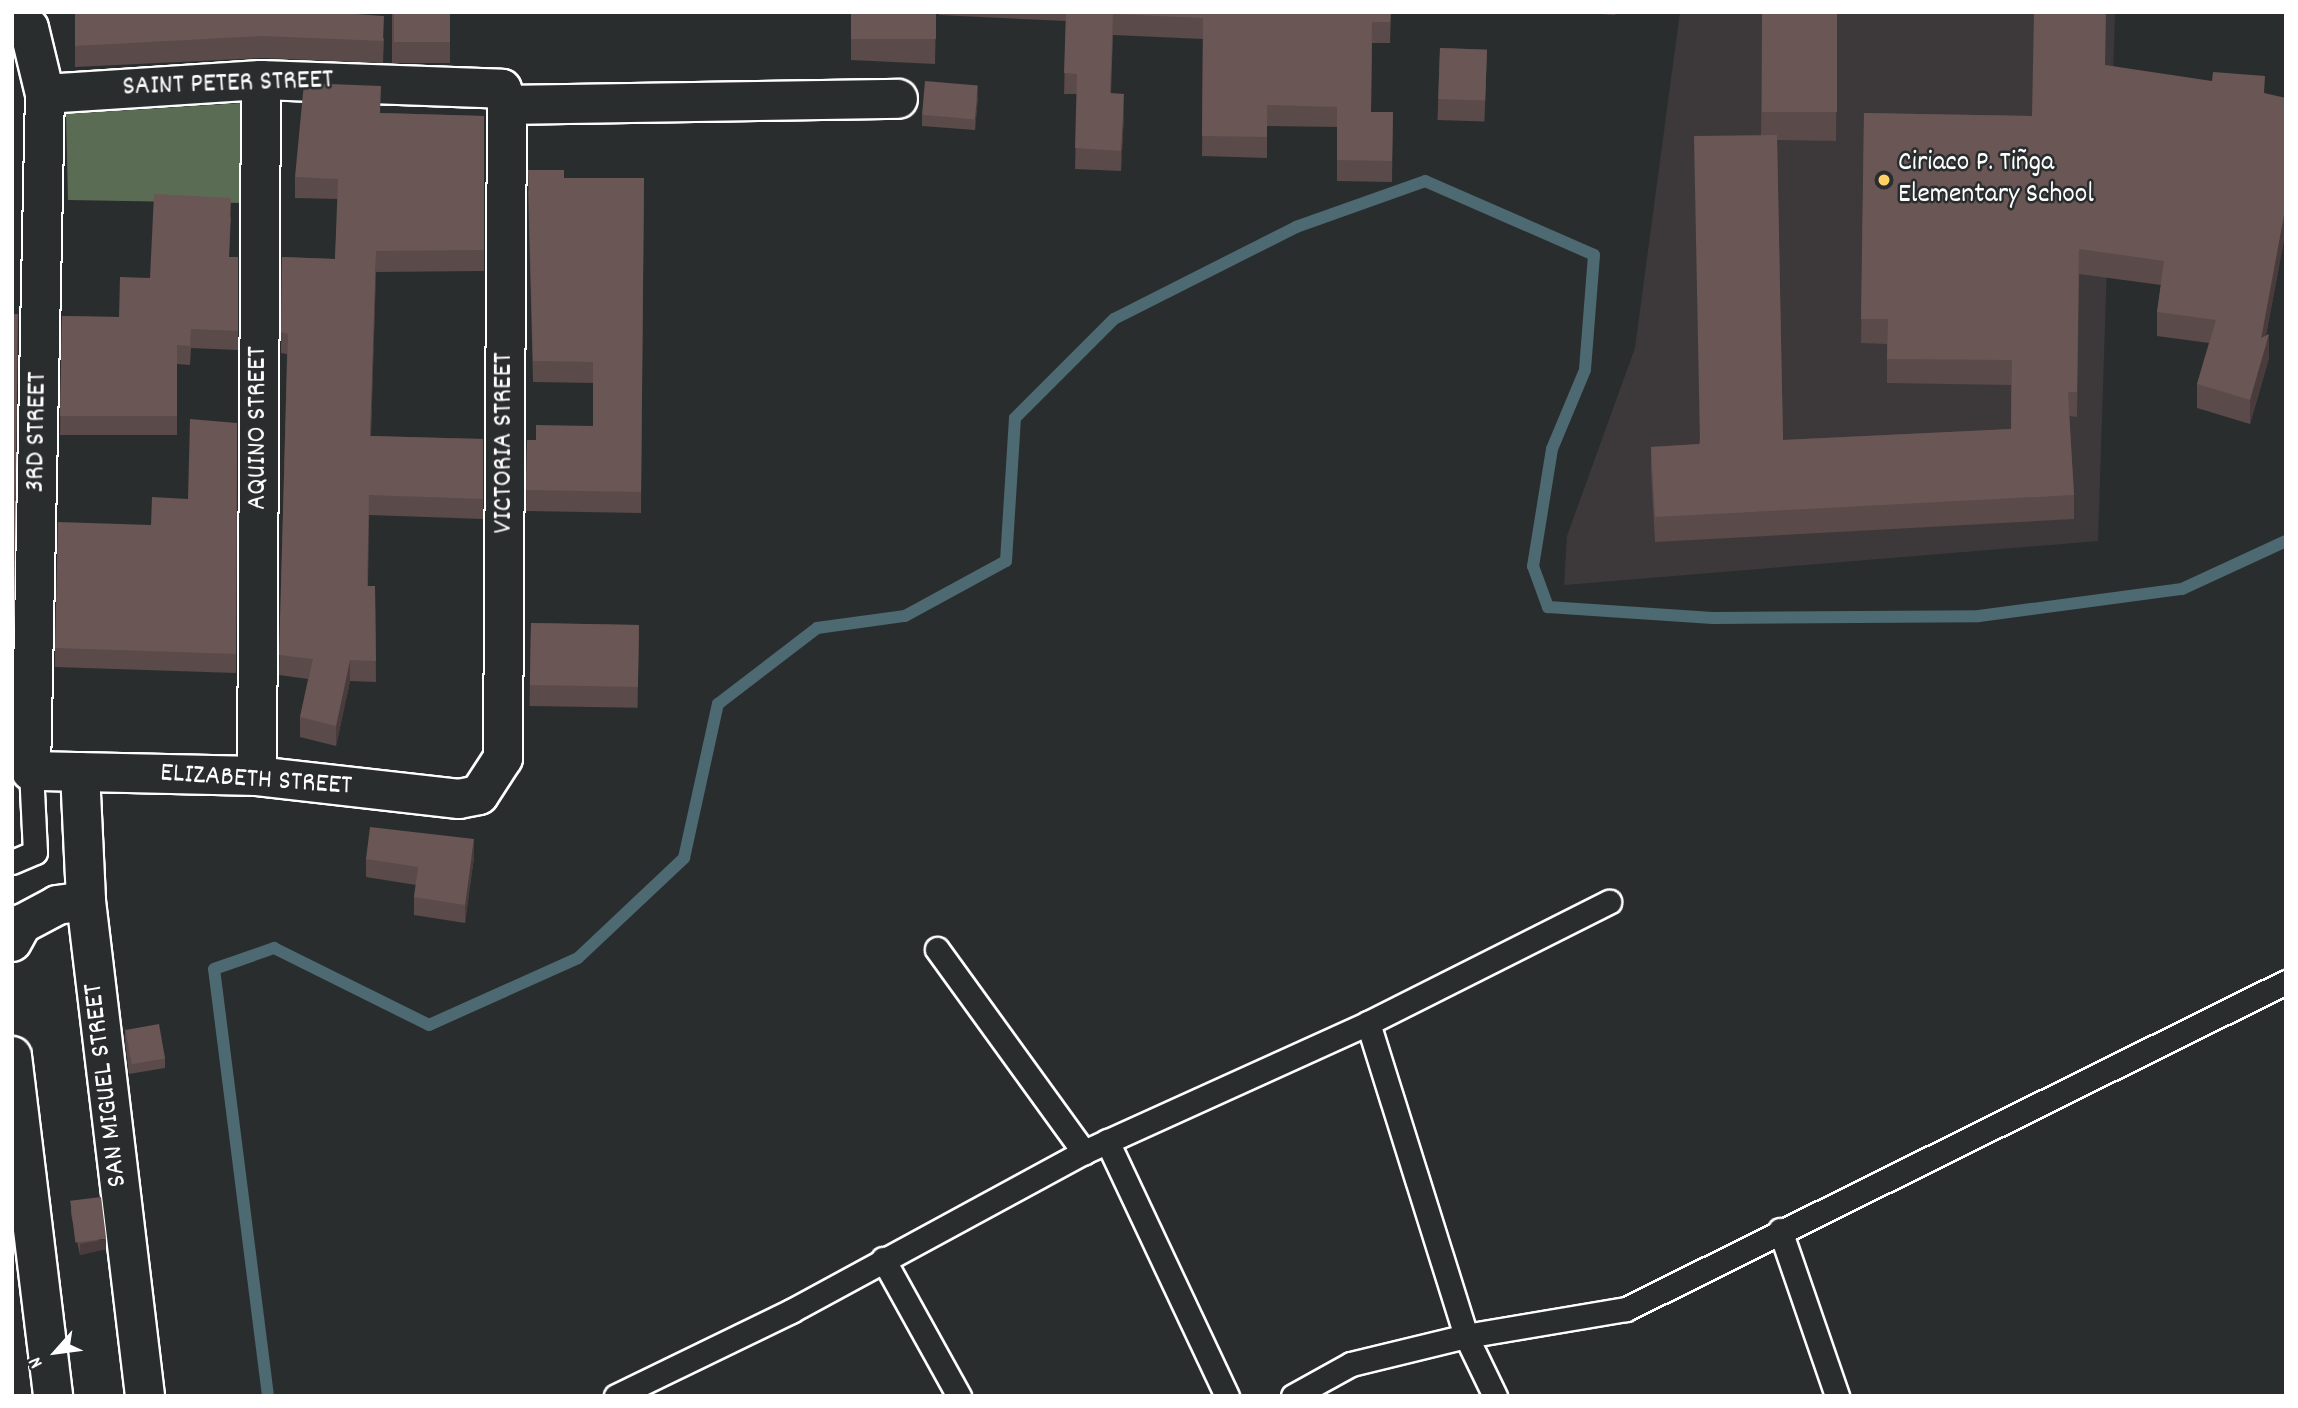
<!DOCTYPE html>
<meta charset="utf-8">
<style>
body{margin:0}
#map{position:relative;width:2298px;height:1408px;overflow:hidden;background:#2a2d2e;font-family:Dekko,sans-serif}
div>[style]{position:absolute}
.built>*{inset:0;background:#3d393a}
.green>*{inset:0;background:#5b6c55}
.stream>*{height:12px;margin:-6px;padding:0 6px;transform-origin:6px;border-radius:6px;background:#4d6971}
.roads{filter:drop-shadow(2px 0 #fff) drop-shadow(-2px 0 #fff) drop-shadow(0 2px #fff) drop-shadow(0 -2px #fff)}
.service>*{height:23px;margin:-11.5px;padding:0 11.5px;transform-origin:11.5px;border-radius:11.5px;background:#2a2d2e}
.minor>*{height:38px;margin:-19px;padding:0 19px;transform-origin:19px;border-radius:19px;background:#2a2d2e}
.wall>*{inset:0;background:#5a4a49;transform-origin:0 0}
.shaded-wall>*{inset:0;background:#4a3c3c}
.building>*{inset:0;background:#695655;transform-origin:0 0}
.dots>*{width:19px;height:19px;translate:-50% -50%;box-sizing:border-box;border:4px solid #2a2d2e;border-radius:50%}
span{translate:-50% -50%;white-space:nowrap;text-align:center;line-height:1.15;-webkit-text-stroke:5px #2a2d2e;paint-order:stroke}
.street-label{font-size:28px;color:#fff}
.poi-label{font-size:28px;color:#fff}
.left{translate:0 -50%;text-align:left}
.frame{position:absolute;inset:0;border:14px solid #fff;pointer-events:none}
.north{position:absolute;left:21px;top:1317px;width:70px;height:70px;-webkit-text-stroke:5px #2a2d2e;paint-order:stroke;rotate:242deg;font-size:19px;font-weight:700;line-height:28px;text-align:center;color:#fff}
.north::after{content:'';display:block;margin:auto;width:24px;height:32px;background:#fff;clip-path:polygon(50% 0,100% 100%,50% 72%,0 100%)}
</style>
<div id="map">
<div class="built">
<div style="clip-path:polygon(1680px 12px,2115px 12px,2098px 541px,1564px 585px,1567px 536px,1635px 348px)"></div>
</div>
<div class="green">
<div style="clip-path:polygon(242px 103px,244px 203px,68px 200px,66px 114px)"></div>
</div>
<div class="stream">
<div style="left:268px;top:1396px;width:430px;rotate:-97.2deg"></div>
<div style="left:214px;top:969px;width:64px;rotate:-19.3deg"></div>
<div style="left:274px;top:948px;width:173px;rotate:26.4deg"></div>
<div style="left:429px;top:1025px;width:163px;rotate:-24.2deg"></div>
<div style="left:578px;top:958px;width:146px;rotate:-43.3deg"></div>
<div style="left:684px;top:858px;width:158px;rotate:-77.6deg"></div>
<div style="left:718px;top:704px;width:125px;rotate:-37.5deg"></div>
<div style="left:817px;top:628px;width:89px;rotate:-7.8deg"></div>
<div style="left:905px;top:616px;width:115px;rotate:-28.6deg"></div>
<div style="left:1006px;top:561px;width:143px;rotate:-86.4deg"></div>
<div style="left:1015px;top:418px;width:140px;rotate:-45deg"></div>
<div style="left:1114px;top:319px;width:204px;rotate:-26.8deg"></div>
<div style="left:1296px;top:227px;width:137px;rotate:-19.6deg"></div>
<div style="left:1425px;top:181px;width:184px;rotate:23.6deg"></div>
<div style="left:1594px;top:255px;width:115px;rotate:94.5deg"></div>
<div style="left:1585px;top:370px;width:86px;rotate:112.7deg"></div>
<div style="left:1552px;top:449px;width:119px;rotate:99.2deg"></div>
<div style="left:1533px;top:566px;width:44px;rotate:69.9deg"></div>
<div style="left:1548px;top:607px;width:165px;rotate:3.8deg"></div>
<div style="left:1713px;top:618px;width:266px;rotate:-0.4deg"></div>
<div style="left:1979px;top:616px;width:205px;rotate:-7.6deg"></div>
<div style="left:2182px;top:589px;width:115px;rotate:-24.8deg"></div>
</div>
<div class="roads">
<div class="service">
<div style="left:12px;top:862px;width:25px;rotate:-23deg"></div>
<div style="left:35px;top:852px;width:81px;rotate:-92.8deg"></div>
<div style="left:937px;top:949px;width:251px;rotate:54.1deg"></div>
<div style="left:1368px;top:1023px;width:328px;rotate:72.6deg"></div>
<div style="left:1466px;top:1336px;width:67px;rotate:64.2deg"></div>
<div style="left:1107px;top:1141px;width:282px;rotate:64.8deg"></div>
<div style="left:1780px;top:1230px;width:176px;rotate:71deg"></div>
<div style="left:883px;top:1259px;width:157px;rotate:61deg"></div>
<div style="left:616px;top:1396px;width:195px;rotate:-25.9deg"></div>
<div style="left:791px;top:1311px;width:333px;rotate:-28.5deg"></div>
<div style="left:1084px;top:1152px;width:312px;rotate:-24.4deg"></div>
<div style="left:1368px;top:1023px;width:270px;rotate:-26.7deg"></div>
<div style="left:1293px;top:1396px;width:66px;rotate:-28.9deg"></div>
<div style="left:1351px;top:1364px;width:118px;rotate:-13.7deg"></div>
<div style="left:1466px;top:1336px;width:162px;rotate:-9.6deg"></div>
<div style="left:1626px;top:1309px;width:737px;rotate:-26.36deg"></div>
</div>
<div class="minor">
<div style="left:12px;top:15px;width:21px;rotate:37deg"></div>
<div style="left:29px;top:28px;width:68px;rotate:76.4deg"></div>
<div style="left:45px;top:94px;width:216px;rotate:-3.7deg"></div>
<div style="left:261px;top:80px;width:241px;rotate:2.1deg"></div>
<div style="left:502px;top:89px;width:17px;rotate:73deg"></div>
<div style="left:507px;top:105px;width:653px;rotate:90.35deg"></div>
<div style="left:503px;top:758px;width:44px;rotate:123deg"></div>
<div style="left:479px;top:795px;width:20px;rotate:169deg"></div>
<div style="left:459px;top:799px;width:203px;rotate:-173.5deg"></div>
<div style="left:257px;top:776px;width:226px;rotate:-178.7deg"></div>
<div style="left:31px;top:771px;width:677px;rotate:-88.82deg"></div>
<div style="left:507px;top:105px;width:391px;rotate:-0.9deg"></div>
<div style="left:80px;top:772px;width:129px;rotate:87.3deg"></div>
<div style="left:86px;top:901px;width:499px;rotate:83.2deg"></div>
<div style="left:257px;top:776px;width:696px;rotate:-89.67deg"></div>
<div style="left:12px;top:942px;width:21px;rotate:-61deg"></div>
<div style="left:22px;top:924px;width:40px;rotate:-28deg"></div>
<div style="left:57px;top:905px;width:29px;rotate:-8deg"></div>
<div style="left:12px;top:1056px;width:342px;rotate:83.1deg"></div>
</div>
</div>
<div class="wall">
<div style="clip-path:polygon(75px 12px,384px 38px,383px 63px,262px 58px,75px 67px)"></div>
<div style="left:392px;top:12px;width:58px;height:51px"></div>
<div style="clip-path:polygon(936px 12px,935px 64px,851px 60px,851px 39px)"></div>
<div style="clip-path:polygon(939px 12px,1391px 12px,1390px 43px,1372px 43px,1371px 112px,1393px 112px,1392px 182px,1337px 181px,1337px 127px,1267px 126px,1267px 158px,1202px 156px,1203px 39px,1113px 35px,1111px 93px,1124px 115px,1121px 171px,1075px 169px,1077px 94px,1064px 94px,1066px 21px,939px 15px)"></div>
<div style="clip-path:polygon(1576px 12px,1616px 12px,1615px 15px)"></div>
<div style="clip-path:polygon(1762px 12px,1837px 12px,1836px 141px,1777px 140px,1783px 440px,2011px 429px,2011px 385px,1887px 383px,1887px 344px,1861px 343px,1864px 113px,2032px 116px,2105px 65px,2265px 93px,2286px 229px,2266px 335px,2269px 358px,2250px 424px,2197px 408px,2197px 384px,2209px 343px,2157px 336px,2157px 312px,2161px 285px,2079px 274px,2077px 417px,2069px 416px,2074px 495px,2074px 519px,1655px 542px,1651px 471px,1651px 447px,1699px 444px,1761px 135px)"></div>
<div style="left:1440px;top:48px;width:47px;height:72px;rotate:2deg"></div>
<div style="clip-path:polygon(978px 97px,975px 130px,922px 126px,922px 115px)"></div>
<div style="clip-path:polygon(381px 113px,484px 116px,484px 271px,376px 272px,371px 436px,483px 439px,483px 519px,369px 515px,368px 586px,375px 586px,376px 682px,350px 681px,336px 746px,300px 737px,300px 717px,308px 679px,279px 675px,287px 354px,281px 353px,282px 257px,335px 259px,338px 199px,295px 198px,295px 177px)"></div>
<div style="clip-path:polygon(564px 178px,644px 178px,641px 513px,526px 511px,527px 440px,536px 440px,593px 426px,593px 383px,533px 382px,528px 191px)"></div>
<div style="clip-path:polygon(231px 217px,229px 257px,238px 257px,238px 350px,191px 348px,190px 365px,177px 364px,177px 435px,60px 435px,62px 316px,119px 317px,150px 278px)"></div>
<div style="clip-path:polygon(237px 423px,236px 673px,55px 667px,55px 648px,151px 525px,188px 499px)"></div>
<div style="left:531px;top:623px;width:108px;height:83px;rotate:1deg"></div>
<div style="clip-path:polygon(474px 857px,465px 923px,414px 915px,414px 897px,416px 885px,366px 877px,366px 859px)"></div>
<div style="clip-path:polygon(125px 1029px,165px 1058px,165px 1068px,129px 1074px,125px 1040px)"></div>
<div style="clip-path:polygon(71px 1203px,106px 1249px,80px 1255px,71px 1214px)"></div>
</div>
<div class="shaded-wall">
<div style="clip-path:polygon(978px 86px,978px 97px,975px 130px,975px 119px)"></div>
<div style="clip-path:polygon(1124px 94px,1124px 115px,1121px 171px,1121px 151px)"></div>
<div style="clip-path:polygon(2286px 204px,2286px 229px,2262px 357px,2269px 334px,2269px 358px,2250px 424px,2250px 400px)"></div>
<div style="clip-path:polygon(376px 251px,376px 272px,370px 456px,370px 436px)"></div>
<div style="clip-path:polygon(350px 660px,350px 681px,336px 746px,336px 726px)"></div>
<div style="clip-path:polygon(474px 839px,474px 857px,465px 923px,465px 905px)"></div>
<div style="clip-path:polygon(106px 1239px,106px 1249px,80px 1255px,80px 1244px)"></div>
</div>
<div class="building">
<div style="clip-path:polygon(75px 12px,328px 12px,384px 16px,383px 41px,262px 36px,75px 46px)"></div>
<div style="left:394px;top:12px;width:56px;height:30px"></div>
<div style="left:851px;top:12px;width:85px;height:27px"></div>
<div style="clip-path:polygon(1066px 12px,1391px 12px,1390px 22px,1372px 22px,1371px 112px,1393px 112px,1392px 161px,1337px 160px,1337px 107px,1267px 105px,1267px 137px,1202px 136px,1203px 18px,1113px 14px,1110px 93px,1124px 94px,1121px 151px,1075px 148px,1077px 74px,1064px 73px)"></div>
<div style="left:1762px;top:12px;width:75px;height:100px"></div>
<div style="clip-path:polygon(2034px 12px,2106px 12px,2105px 65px,2212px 81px,2213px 72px,2265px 76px,2264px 93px,2286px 98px,2286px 204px,2261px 338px,2269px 334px,2250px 400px,2197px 384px,2216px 320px,2157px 312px,2164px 261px,2079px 249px,2077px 392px,2068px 392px,2074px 495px,1655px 517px,1651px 447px,1700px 444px,1694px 136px,1777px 135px,1783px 440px,2011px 429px,2012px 360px,1887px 359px,1888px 319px,1861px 319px,1864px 113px,2032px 116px)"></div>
<div style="left:1440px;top:48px;width:47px;height:51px;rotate:2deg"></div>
<div style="left:925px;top:81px;width:53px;height:34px;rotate:5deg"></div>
<div style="clip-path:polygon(304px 83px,381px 86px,380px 113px,484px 116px,484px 250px,376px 251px,370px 436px,483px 439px,483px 499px,369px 495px,367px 586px,375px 586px,376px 661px,350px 660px,336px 726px,300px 717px,313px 659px,279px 655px,288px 334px,281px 332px,282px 257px,335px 259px,338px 179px,295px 177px)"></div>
<div style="clip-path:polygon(528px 170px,564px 170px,564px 178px,644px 178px,641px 492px,526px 490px,527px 440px,536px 440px,536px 425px,593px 426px,593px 362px,533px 361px)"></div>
<div style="clip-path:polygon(154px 194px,231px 198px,229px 257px,238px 257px,238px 331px,191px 329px,190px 346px,177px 345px,177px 416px,60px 416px,62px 316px,119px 317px,120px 277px,150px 278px)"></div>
<div style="clip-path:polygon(12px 314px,18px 314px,12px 784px)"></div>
<div style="clip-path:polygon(190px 419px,237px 423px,236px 654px,55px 648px,58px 522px,151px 525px,152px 497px,188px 499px)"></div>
<div style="left:531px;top:623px;width:108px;height:62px;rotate:1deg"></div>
<div style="clip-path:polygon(370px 827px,474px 839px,465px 905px,414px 897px,418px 867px,366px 859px)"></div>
<div style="left:159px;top:1024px;width:35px;height:34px;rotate:80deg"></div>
<div style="left:101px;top:1197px;width:42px;height:31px;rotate:83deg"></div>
</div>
<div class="dots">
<div style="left:1884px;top:180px;background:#ffd166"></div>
</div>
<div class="street-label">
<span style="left:228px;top:85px;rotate:-2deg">SAINT PETER STREET</span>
<span style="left:259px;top:428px;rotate:-90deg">AQUINO STREET</span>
<span style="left:38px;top:432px;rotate:-89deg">3RD STREET</span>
<span style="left:505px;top:443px;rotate:-90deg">VICTORIA STREET</span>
<span style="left:256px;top:781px;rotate:4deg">ELIZABETH STREET</span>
<span style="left:107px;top:1085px;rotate:-97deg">SAN MIGUEL STREET</span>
</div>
<div class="poi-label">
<span class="left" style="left:1898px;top:180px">Ciriaco P. Tiñga<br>Elementary School</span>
</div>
<div class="frame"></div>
<div class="north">N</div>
</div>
